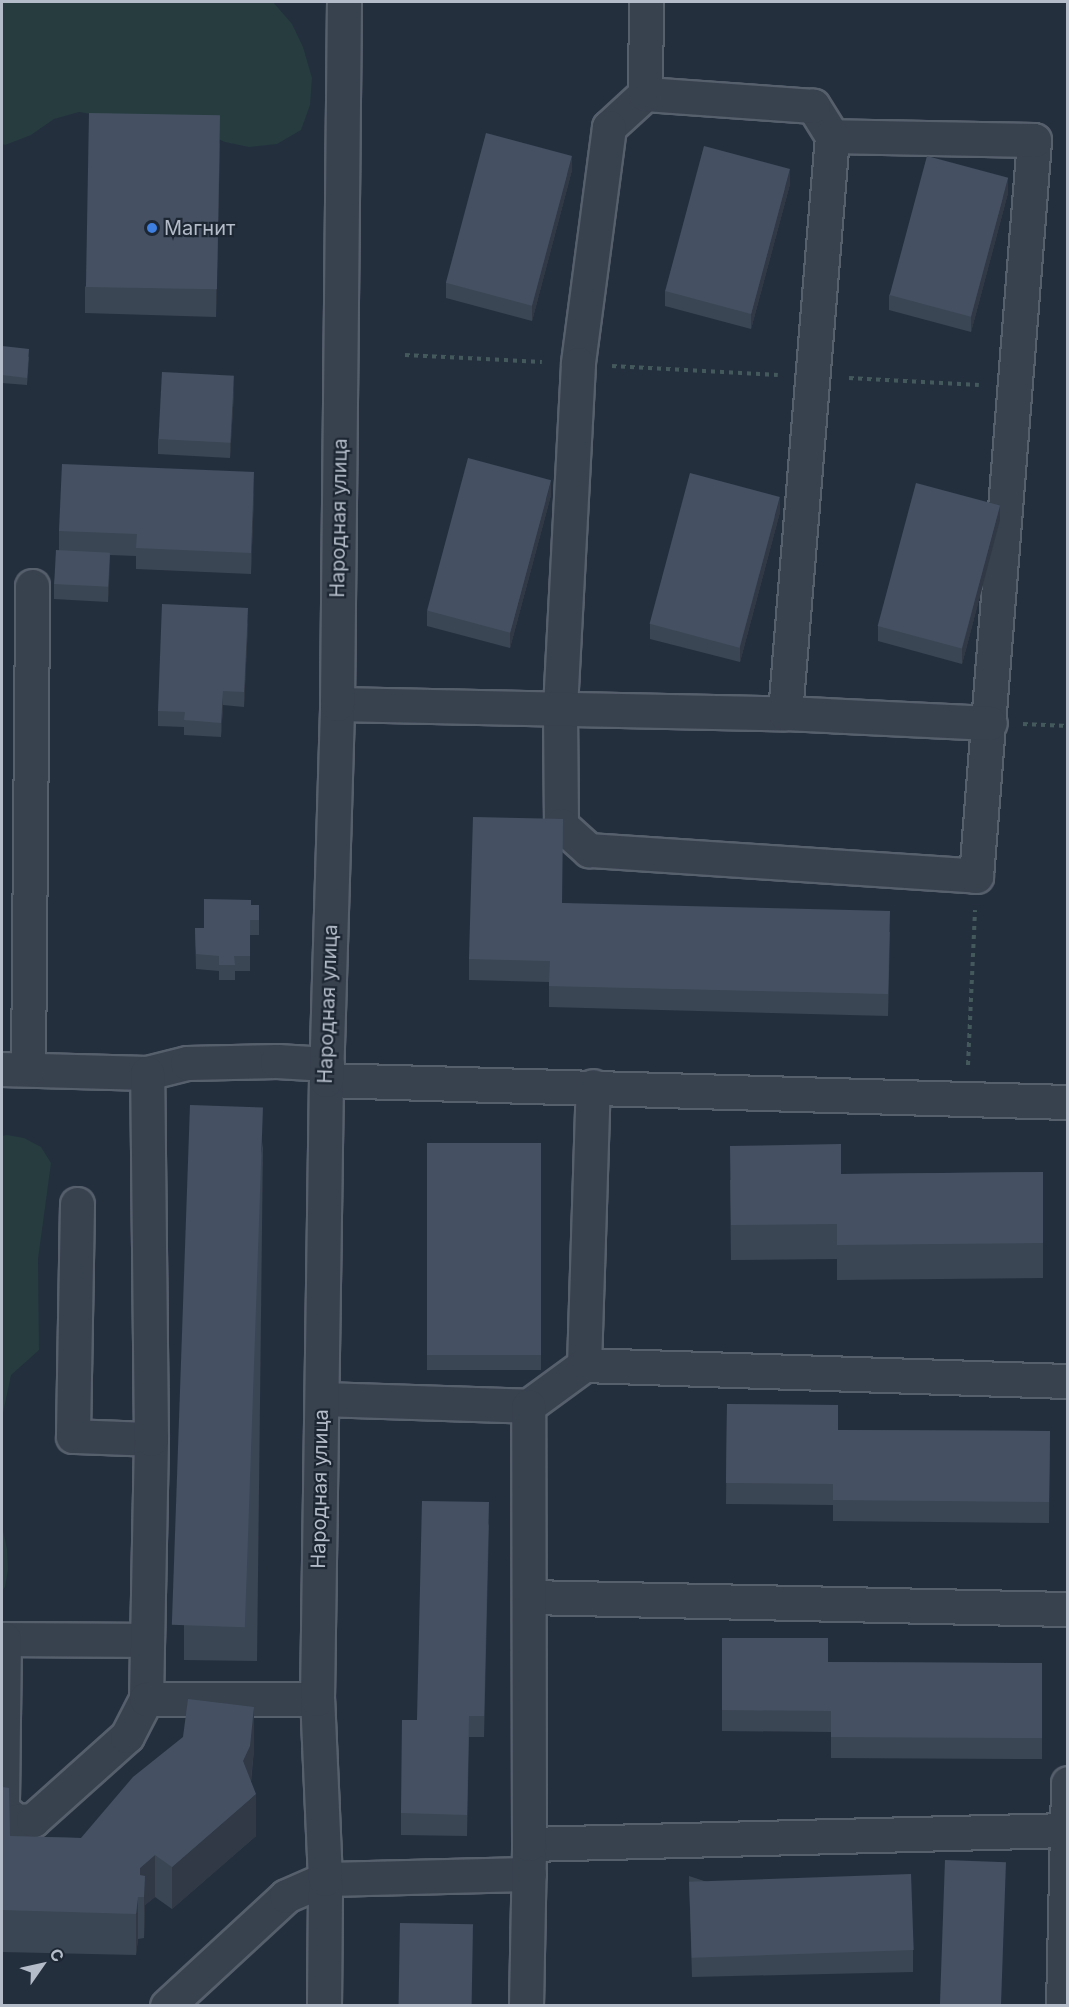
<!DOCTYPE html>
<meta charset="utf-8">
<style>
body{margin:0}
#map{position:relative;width:1069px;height:2007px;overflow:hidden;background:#242f3e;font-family:Inter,sans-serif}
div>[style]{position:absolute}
.green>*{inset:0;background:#263c3f}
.path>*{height:4px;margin-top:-2px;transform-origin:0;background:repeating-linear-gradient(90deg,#44595c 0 4.5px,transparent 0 9px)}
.roads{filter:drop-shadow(2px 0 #565f6c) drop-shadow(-2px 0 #565f6c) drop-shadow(0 2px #565f6c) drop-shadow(0 -2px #565f6c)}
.minor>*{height:33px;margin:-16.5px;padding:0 16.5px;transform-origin:16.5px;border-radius:16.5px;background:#38414e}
.wall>*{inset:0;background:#3b4654;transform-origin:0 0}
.shaded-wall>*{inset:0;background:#303945}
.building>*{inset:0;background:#455162;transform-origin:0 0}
.dots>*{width:16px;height:16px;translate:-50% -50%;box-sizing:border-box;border:3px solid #1d2633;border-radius:50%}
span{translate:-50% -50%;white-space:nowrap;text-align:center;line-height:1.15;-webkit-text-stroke:4.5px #1d2633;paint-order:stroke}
.poi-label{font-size:20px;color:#b4bcc9}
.left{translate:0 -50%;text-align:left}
.street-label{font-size:20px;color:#b4bcc9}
.frame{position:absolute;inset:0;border:3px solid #b4bcc9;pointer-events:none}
.north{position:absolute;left:12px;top:1935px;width:60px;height:60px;-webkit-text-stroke:4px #1d2633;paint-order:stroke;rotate:56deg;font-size:16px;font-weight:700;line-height:24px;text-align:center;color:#b4bcc9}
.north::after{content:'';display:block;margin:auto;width:21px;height:27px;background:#b4bcc9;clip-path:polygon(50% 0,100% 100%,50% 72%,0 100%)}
</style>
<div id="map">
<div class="green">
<div style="clip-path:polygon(2px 2px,273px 2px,292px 24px,303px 47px,312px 78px,310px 105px,301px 130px,277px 144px,249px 147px,225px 142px,202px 132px,79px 112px,54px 119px,31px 135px,5px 145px,2px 144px)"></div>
<div style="clip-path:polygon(7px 1135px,24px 1138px,41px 1147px,51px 1163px,38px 1259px,39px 1350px,11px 1375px,3px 1413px,2px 1457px,2px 1136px)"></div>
<div style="clip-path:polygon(2px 1526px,7px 1549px,8px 1569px,5px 1587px,2px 1591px)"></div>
</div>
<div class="path">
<div style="left:405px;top:355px;width:137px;rotate:2.9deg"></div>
<div style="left:612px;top:366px;width:166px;rotate:3.1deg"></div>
<div style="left:849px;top:378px;width:130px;rotate:3.1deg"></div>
<div style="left:1023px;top:724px;width:45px;rotate:2.5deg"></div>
<div style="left:968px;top:1065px;width:155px;rotate:-87.4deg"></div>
</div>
<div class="roads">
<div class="minor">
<div style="left:645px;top:94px;width:49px;rotate:137.5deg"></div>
<div style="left:609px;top:127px;width:239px;rotate:97.5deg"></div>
<div style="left:578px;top:364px;width:346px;rotate:93deg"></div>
<div style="left:560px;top:710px;width:115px;rotate:89.5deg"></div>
<div style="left:561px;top:825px;width:38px;rotate:42deg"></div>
<div style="left:589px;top:850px;width:388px;rotate:3.8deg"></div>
<div style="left:976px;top:876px;width:738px;rotate:-85.49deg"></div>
<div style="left:1034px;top:140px;width:202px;rotate:-178.9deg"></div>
<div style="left:832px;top:136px;width:36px;rotate:-122deg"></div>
<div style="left:813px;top:106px;width:168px;rotate:-175.9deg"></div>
<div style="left:645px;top:94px;width:92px;rotate:-89.4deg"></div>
<div style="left:337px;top:704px;width:448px;rotate:1.2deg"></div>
<div style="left:785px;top:713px;width:205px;rotate:2.8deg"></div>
<div style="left:785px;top:713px;width:579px;rotate:-85.34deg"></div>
<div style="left:2px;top:1069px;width:145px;rotate:1.6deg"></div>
<div style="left:147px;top:1073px;width:41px;rotate:-14deg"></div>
<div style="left:187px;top:1063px;width:90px;rotate:-1.3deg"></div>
<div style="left:277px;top:1061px;width:50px;rotate:3.4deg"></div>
<div style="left:28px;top:1069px;width:483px;rotate:-89.5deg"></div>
<div style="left:326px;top:1080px;width:742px;rotate:1.7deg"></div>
<div style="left:77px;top:1204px;width:232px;rotate:91deg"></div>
<div style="left:73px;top:1436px;width:78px;rotate:2.2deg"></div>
<div style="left:584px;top:1365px;width:279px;rotate:-88.2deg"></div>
<div style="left:322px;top:1399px;width:206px;rotate:1.9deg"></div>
<div style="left:528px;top:1406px;width:69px;rotate:-36.2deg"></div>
<div style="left:584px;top:1365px;width:484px;rotate:1.9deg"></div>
<div style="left:529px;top:1597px;width:539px;rotate:1.28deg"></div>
<div style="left:2px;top:1639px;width:143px;rotate:0.4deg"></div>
<div style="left:146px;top:1699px;width:260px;rotate:-88.9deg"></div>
<div style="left:151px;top:1439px;width:366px;rotate:-90.6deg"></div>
<div style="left:2px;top:1801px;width:162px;rotate:-89.3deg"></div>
<div style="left:2px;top:1809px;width:18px;rotate:41deg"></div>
<div style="left:16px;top:1821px;width:17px;rotate:-3deg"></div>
<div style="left:33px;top:1820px;width:126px;rotate:-41.8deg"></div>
<div style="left:127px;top:1736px;width:42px;rotate:-62.8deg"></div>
<div style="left:146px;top:1699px;width:171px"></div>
<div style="left:529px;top:1844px;width:537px;rotate:-1.49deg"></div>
<div style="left:167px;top:2006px;width:162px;rotate:-42.7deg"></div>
<div style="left:286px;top:1896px;width:43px;rotate:-23.6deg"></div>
<div style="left:325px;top:1879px;width:204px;rotate:-1.4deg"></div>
<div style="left:324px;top:2006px;width:127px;rotate:-89.5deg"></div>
<div style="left:325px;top:1879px;width:180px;rotate:-92.5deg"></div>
<div style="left:317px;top:1699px;width:619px;rotate:-89.17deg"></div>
<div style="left:326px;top:1080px;width:376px;rotate:-88.3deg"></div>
<div style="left:337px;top:704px;width:702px;rotate:-89.43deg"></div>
<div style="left:526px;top:2006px;width:162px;rotate:-88.9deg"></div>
<div style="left:529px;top:1844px;width:438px;rotate:-90.1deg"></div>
<div style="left:1063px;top:2006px;width:223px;rotate:-88.7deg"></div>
</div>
</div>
<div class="wall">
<div style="clip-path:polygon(220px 143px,216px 317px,85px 313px,85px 287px)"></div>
<div style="clip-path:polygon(572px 170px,532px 321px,446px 298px,446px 283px)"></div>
<div style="clip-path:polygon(790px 184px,751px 329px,665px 306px,665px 291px)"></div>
<div style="clip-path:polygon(1008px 193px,971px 332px,889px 310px,889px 295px)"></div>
<div style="clip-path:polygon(2px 346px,29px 357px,27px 385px,2px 383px)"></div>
<div style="clip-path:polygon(234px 391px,230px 458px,158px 454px,158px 439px)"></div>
<div style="clip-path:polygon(254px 493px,251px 574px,136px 569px,136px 556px,110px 555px,108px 602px,54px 599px,54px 584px,59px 550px,59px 531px)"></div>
<div style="clip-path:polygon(551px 495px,510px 648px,427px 626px,427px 611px)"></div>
<div style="clip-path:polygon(780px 512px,740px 662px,650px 639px,650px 624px)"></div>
<div style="clip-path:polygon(1000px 520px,962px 664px,878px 641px,878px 626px)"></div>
<div style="clip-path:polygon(248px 623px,244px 707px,223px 705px,221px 737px,184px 735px,184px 727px,158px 726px,158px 711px)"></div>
<div style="clip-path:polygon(562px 903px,890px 932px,888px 1016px,549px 1007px,549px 982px,469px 980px,469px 959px)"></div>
<div style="clip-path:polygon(251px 905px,259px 905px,259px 935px,250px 935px,250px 971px,235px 971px,235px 980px,219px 980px,219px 971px,196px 969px,195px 928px,204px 928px)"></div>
<div style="clip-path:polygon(263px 1142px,257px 1661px,184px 1660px,184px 1625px)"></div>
<div style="left:427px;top:1143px;width:114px;height:227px"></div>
<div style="clip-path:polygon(1043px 1172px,1043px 1278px,837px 1280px,837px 1259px,731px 1260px,730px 1180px,841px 1174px)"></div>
<div style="clip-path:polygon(727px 1404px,838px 1430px,1050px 1431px,1049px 1523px,833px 1521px,833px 1505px,726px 1504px)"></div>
<div style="clip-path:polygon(489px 1523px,484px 1737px,469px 1737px,467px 1836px,401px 1835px,401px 1813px,417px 1720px)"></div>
<div style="clip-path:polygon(722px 1638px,828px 1662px,1042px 1663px,1042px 1759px,831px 1758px,831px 1732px,722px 1731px)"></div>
<div style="clip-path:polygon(254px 1749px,251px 1782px,256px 1836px,172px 1909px,155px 1897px,145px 1905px,144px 1938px,138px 1939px,136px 1955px,2px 1952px,2px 1787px,10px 1836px,81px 1838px)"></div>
<div style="clip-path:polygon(689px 1876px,913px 1950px,913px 1972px,692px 1977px)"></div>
</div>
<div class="shaded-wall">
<div style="clip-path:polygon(220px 116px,220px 143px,216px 317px,216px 290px)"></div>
<div style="clip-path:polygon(572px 156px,572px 170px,532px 321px,532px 306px)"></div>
<div style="clip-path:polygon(790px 169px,790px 184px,751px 329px,751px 314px)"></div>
<div style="clip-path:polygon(1008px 178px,1008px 193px,971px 332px,971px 317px)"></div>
<div style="clip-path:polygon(234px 376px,234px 391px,230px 458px,230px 443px)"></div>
<div style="clip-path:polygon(254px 472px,254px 493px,251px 574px,251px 553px)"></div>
<div style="clip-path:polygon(551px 481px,551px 495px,510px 648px,510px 633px)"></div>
<div style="clip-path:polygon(780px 497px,780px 512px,740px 662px,740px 647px)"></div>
<div style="clip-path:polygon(1000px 505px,1000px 520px,962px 664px,962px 649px)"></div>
<div style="clip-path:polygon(110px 553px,110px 568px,108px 602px,108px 588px)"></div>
<div style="clip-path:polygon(248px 608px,248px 623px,244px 707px,244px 692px)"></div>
<div style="clip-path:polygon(223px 691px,223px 705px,221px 737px,221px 723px)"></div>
<div style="clip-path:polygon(254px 1707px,254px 1749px,250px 1787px,243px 1761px)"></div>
<div style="clip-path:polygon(256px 1794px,256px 1836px,172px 1909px,172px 1867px)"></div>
<div style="clip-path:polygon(155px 1855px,155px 1897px,145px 1905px,144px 1938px,144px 1897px,140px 1897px,140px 1868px)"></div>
<div style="clip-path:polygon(138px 1897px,138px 1939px,136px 1955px,136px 1914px)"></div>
</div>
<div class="building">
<div style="left:89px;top:113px;width:131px;height:174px;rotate:1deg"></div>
<div style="left:486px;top:133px;width:89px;height:155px;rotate:15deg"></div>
<div style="left:704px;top:146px;width:89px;height:150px;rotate:15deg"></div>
<div style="left:927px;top:156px;width:84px;height:144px;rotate:15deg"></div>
<div style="clip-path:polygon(2px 346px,29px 349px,27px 378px,2px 375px)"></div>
<div style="left:162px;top:372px;width:72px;height:67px;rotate:3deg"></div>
<div style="left:468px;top:458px;width:86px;height:158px;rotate:15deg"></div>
<div style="clip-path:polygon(62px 464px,254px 472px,251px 553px,136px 548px,137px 534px,59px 531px)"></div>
<div style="left:690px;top:473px;width:93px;height:156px;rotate:15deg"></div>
<div style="left:916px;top:483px;width:87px;height:148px;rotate:15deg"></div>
<div style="left:56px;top:550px;width:54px;height:34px;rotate:3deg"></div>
<div style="clip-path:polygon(162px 604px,248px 608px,244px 692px,223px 691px,221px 723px,184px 720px,185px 712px,158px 711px)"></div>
<div style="clip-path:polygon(473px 817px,563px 819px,562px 903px,890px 911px,888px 994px,549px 986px,550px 961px,469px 959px)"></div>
<div style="clip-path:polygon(204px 899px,251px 900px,251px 905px,259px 905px,259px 920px,250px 920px,250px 956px,234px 956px,235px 965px,219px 965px,219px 956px,196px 954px,195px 928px,204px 928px)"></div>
<div style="left:190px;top:1105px;width:73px;height:520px;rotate:2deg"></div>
<div style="left:427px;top:1143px;width:114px;height:212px"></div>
<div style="clip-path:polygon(841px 1144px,841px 1174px,1043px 1172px,1043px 1243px,837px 1245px,837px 1224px,731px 1225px,730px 1146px)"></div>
<div style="clip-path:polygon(727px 1404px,838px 1405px,838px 1430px,1050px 1431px,1049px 1502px,833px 1500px,833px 1484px,726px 1483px)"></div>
<div style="clip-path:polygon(422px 1501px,489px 1502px,484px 1716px,469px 1716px,467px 1815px,401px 1813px,402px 1720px,417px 1720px)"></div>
<div style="clip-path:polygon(722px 1638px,828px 1638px,828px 1662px,1042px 1663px,1042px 1738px,831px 1737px,831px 1711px,722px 1710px)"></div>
<div style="clip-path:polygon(188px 1699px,254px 1707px,250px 1746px,243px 1761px,256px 1794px,172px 1867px,155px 1855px,140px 1868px,140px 1875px,145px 1876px,144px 1897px,138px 1897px,136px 1914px,2px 1910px,2px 1787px,9px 1788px,10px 1836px,81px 1838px,133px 1777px,183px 1737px)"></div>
<div style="left:945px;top:1860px;width:61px;height:146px;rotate:2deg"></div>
<div style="left:911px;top:1874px;width:76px;height:222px;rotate:88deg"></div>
<div style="left:400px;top:1923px;width:73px;height:83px;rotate:1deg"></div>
</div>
<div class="dots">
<div style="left:152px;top:228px;background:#3f7fe0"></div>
</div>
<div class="poi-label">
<span class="left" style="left:164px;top:228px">Магнит</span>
</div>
<div class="street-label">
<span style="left:339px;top:518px;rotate:-89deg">Народная улица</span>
<span style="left:328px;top:1004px;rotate:-88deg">Народная улица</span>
<span style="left:320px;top:1489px;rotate:-89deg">Народная улица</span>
</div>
<div class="frame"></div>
<div class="north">С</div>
</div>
